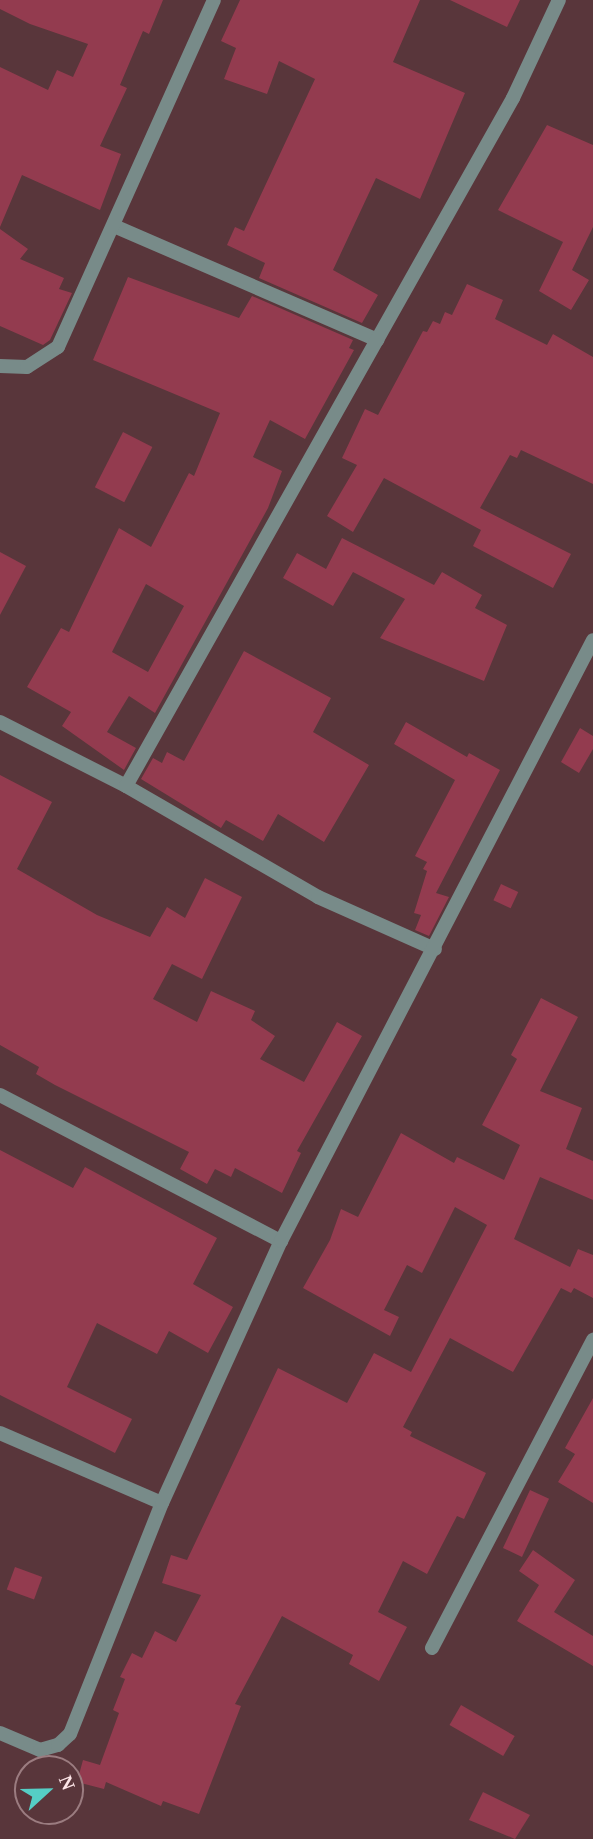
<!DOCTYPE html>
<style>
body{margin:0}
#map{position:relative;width:593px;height:1839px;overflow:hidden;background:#59363b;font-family:Georgia,serif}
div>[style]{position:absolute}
.building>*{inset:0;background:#933b4f;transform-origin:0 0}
.minor>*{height:14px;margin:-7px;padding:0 7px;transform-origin:7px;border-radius:7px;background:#788b89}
span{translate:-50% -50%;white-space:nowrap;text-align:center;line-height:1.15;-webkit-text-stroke:5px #59363b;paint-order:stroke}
.north{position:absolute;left:14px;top:1755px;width:70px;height:70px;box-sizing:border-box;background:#59363b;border:2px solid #9b7c80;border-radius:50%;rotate:68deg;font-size:19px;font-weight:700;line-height:28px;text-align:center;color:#fde6e8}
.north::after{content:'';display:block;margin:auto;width:24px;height:32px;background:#55cec5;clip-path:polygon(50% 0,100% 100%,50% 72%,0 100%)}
</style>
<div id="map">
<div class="building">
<div style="clip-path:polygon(0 0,163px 0,149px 34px,143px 31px,120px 85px,127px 88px,100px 146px,121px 154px,100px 210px,22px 175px,0 227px,0 67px,48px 90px,57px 70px,73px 77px,88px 44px,30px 24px,0 9px)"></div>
<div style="clip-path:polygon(240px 0,420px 0,393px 62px,465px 93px,420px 199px,376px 178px,333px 270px,378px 295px,362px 323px,259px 278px,265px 263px,227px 245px,235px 227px,244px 231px,315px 79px,279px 61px,267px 94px,224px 79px,236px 48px,221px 41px)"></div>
<div style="clip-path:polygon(450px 0,520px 0,507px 27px)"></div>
<div style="clip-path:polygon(547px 125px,593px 145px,593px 227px,572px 270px,589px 280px,571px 310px,539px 291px,563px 242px,498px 210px)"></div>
<div style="clip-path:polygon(0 229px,28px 249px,20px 259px,64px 278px,59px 289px,72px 293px,50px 340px,43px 345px,0 326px)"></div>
<div style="clip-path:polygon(evenodd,128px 277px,239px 318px,252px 296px,353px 340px,349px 348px,354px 350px,305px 439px,270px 420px,253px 457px,282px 471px,268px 508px,155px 713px,129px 696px,107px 732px,136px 748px,124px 770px,62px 726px,71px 712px,27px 687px,61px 628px,69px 632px,119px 528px,151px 547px,189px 473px,194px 476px,220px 413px,93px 360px,128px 277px,146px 584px,184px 606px,148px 672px,112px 652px,146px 584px)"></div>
<div style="clip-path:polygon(467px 284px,503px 300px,495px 319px,547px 345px,553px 334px,593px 357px,593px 484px,521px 450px,517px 458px,510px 455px,480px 508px,571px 554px,553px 588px,473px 546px,481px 530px,384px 478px,353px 532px,327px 516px,357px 465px,342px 458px,365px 409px,378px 415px,423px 331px,427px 332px,433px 321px,440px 324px,445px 312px,452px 315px)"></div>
<div style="left:123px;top:432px;width:33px;height:62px;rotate:27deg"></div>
<div style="clip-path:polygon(342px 538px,434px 585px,442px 572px,482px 595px,475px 608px,507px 625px,484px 681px,380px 638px,405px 599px,353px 572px,333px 606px,283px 578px,297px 553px,326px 569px)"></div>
<div style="clip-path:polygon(0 552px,26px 566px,0 615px)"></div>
<div style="clip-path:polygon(244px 651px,331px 698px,313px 732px,369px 765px,324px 842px,278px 814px,263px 841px,226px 820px,221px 828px,141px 779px,153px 758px,162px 763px,167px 752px,184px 761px)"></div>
<div style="clip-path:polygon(406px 722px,467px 757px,469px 753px,500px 770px,436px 893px,449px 897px,429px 936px,415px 930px,421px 915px,414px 913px,427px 871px,423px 869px,427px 862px,415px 856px,455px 780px,394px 744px)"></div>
<div style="clip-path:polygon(580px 728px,593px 736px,593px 749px,579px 773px,561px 762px)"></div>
<div style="clip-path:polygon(0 775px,52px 802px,17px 869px,97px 915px,150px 937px,167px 907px,185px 918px,205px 878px,242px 897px,202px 979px,172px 964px,153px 999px,197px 1022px,211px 991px,255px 1011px,251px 1020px,275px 1036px,260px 1059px,304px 1082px,337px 1022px,362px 1036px,297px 1151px,301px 1153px,282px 1193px,235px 1168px,231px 1177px,215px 1169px,207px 1184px,180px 1169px,189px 1152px,55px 1085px,36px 1074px,39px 1067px,0 1045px)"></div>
<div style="left:501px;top:884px;width:19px;height:18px;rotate:25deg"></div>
<div style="clip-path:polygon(541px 998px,578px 1017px,540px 1091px,582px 1108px,566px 1149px,593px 1161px,593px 1200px,540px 1177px,514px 1239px,570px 1267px,578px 1249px,593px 1255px,593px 1298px,574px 1288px,571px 1293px,561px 1288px,513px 1372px,450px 1338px,403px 1427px,412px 1432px,410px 1436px,486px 1473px,464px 1519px,457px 1516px,427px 1574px,403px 1561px,378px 1612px,407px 1627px,379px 1681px,349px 1664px,353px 1655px,282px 1616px,235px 1704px,241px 1706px,199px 1814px,163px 1801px,161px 1806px,106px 1782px,104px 1789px,77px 1782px,83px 1760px,100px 1765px,119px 1713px,113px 1710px,125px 1679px,120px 1677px,132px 1653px,142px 1658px,155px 1631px,176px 1642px,201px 1595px,162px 1583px,171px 1555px,187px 1560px,278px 1368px,347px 1403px,374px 1353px,411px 1372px,487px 1225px,455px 1207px,422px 1273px,407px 1265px,384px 1310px,399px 1317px,390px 1336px,303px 1288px,330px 1240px,341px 1209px,358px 1217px,401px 1133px,454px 1163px,457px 1157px,504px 1180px,520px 1145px,482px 1125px,517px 1059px,511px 1055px)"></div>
<div style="clip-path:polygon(0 1150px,73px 1188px,85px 1167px,217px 1238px,193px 1284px,233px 1307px,208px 1353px,169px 1331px,157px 1354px,97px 1323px,67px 1387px,132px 1419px,115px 1453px,0 1395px)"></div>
<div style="clip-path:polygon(593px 1398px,593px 1503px,558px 1482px,575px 1454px,565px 1448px)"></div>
<div style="left:530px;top:1490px;width:21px;height:64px;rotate:25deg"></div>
<div style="clip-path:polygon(533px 1550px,575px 1580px,554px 1612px,593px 1636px,593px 1666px,517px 1621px,539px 1585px,519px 1571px)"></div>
<div style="left:15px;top:1567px;width:29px;height:24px;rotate:20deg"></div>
<div style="left:461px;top:1705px;width:62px;height:23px;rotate:30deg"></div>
<div style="clip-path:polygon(483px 1792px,530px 1815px,515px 1839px,469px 1820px)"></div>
</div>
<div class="minor">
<div style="left:114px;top:226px;width:287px;rotate:23.4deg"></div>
<div style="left:0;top:366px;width:27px;rotate:2deg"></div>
<div style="left:27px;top:367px;width:37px;rotate:-33deg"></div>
<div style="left:58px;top:347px;width:380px;rotate:-65.8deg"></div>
<div style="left:0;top:722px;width:141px;rotate:26.9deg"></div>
<div style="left:126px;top:786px;width:222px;rotate:30deg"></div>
<div style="left:318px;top:897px;width:128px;rotate:24deg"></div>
<div style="left:126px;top:786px;width:789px;rotate:-60.64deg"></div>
<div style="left:513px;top:98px;width:108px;rotate:-64.9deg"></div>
<div style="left:0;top:1095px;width:317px;rotate:27.5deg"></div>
<div style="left:0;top:1433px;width:176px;rotate:23.4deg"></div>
<div style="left:432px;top:1648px;width:348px;rotate:-62.4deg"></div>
<div style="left:0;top:1733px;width:43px;rotate:23deg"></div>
<div style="left:40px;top:1750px;width:19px;rotate:-16deg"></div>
<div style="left:58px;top:1745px;width:16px;rotate:-43deg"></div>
<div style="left:70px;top:1734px;width:249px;rotate:-68.3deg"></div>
<div style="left:162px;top:1503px;width:288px;rotate:-65.6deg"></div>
<div style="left:281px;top:1241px;width:677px;rotate:-62.56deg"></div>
</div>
<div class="north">N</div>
</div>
